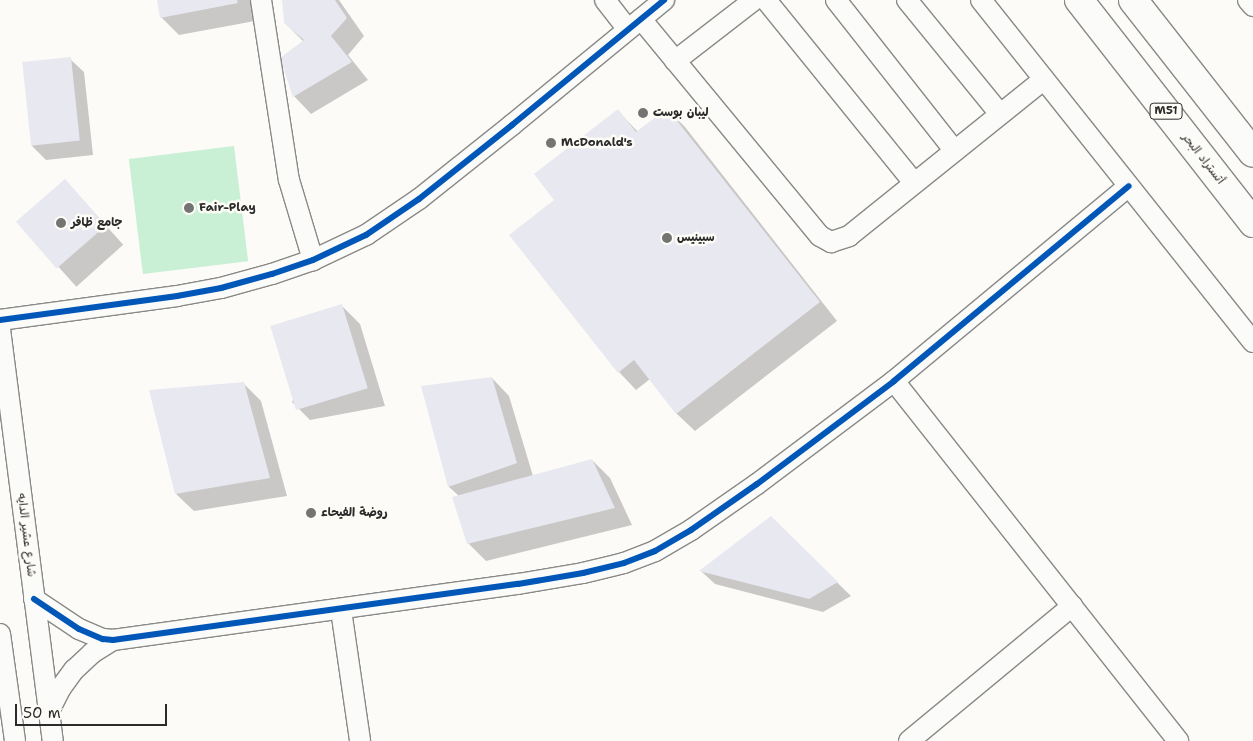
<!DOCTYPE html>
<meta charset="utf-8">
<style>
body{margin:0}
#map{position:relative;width:1253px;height:741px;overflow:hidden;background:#fcfbf8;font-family:"Shantell Sans","Playpen Sans Arabic",sans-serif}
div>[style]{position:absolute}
.green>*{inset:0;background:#c9f0d4;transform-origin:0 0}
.shadow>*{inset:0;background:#0003;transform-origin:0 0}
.building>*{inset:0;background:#e8e8f0;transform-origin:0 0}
.roads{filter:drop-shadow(1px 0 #898987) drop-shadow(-1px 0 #898987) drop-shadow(0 1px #898987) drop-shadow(0 -1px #898987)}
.minor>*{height:20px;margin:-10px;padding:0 10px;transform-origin:10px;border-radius:10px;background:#fbfbf9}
.highway>*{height:28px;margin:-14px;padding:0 14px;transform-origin:14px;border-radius:14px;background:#fbfbf9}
.cycleway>*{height:6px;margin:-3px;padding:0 3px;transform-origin:3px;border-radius:3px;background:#0057b8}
.dots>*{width:14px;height:14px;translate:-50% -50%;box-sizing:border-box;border:2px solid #fdfcf7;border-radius:50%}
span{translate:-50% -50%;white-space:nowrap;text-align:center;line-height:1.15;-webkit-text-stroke:5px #fdfcf7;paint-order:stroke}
.shield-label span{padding:1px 4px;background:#fdfcf7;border:1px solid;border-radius:4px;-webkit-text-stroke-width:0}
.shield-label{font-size:11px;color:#2b2b2b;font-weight:700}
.poi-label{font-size:12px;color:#2b2b2b;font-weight:700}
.left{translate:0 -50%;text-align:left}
.street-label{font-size:12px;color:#2b2b2b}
.scale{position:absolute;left:15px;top:704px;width:152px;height:22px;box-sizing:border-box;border:2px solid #2b2b2b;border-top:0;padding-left:6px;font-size:15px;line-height:18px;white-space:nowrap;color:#2b2b2b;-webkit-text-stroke:4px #fdfcf7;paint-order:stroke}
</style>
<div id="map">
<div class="green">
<div style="left:234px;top:146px;width:116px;height:106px;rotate:83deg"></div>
</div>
<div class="shadow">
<div style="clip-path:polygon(158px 0,251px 0,255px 21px,179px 35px,161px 17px)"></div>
<div style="clip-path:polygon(283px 0,339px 0,364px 36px,348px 55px,368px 80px,311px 114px,294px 96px,304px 42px,285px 23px)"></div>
<div style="clip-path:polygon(70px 59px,84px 72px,93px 155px,46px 160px,32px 146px)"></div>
<div style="clip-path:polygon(667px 109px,685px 127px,837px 321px,695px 431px,677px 414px,650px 379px,636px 390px,619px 372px,556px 200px,618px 111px,638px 132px)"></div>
<div style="left:65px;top:180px;width:87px;height:63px;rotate:48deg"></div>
<div style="clip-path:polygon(342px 306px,360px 324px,385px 406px,310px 420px,292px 402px)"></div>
<div style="clip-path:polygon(492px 378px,509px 396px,533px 476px,592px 460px,610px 478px,632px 525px,486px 561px,468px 543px,459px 496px,449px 487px,423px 387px)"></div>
<div style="clip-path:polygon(243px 383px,261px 401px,287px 496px,194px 511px,176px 494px)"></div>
<div style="clip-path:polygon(771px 518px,851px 596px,823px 612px,715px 584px,701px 571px)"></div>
</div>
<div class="building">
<div style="clip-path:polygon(157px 0,237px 0,238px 3px,160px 18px)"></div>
<div style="clip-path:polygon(282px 0,335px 0,347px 18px,331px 36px,352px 62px,293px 97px,280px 58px,304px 40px,284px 23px)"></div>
<div style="left:71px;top:57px;width:84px;height:49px;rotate:84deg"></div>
<div style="clip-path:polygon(667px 108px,820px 302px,676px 414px,634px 360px,618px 373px,509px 235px,554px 200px,534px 174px,618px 109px,636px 132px)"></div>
<div style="left:65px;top:179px;width:62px;height:65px;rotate:49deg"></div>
<div style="left:342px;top:304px;width:88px;height:75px;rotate:73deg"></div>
<div style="clip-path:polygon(492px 377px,517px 463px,448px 487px,421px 386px)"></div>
<div style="clip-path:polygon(244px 382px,270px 478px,175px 494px,149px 390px)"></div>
<div style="clip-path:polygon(592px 459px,615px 508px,467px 544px,452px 497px)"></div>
<div style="clip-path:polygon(771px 516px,838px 582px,809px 599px,699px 571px)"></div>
</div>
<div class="roads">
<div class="minor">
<div style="left:261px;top:0;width:182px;rotate:81.2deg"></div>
<div style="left:289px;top:180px;width:84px;rotate:73.3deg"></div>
<div style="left:605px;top:0;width:37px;rotate:52deg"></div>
<div style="left:766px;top:0;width:235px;rotate:51deg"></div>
<div style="left:836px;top:0;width:192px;rotate:51.8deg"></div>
<div style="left:907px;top:0;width:147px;rotate:50.8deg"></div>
<div style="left:981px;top:0;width:437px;rotate:51.5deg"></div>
<div style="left:1248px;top:0;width:8px;rotate:50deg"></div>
<div style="left:641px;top:19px;width:281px;rotate:50.5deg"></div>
<div style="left:820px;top:236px;width:13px;rotate:29deg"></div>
<div style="left:831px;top:242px;width:19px;rotate:-18deg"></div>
<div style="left:849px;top:236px;width:250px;rotate:-38.8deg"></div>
<div style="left:675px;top:61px;width:100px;rotate:-37.7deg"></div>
<div style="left:0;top:320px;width:179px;rotate:-7.7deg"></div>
<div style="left:177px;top:296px;width:45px;rotate:-10.3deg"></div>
<div style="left:221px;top:288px;width:53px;rotate:-15.4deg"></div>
<div style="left:272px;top:274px;width:43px;rotate:-18.9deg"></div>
<div style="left:313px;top:260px;width:59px;rotate:-25.3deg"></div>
<div style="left:366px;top:235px;width:64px;rotate:-34.2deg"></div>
<div style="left:419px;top:199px;width:119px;rotate:-38.5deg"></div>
<div style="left:512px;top:125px;width:197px;rotate:-39.4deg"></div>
<div style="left:0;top:329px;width:415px;rotate:82.7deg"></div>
<div style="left:894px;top:381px;width:459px;rotate:51.7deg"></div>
<div style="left:34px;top:599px;width:54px;rotate:33.7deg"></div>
<div style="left:79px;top:629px;width:26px;rotate:23deg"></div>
<div style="left:103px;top:639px;width:10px;rotate:6deg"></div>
<div style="left:113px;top:640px;width:409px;rotate:-7.9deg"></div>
<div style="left:518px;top:584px;width:66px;rotate:-9.6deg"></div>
<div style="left:583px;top:573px;width:42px;rotate:-13.7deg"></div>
<div style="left:624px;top:563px;width:33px;rotate:-21deg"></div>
<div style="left:655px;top:551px;width:42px;rotate:-30.3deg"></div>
<div style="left:691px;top:530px;width:80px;rotate:-34.9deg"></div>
<div style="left:757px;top:484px;width:171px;rotate:-36.9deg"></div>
<div style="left:894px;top:381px;width:305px;rotate:-39.7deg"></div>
<div style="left:341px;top:610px;width:132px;rotate:81.7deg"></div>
<div style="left:0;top:634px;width:108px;rotate:82deg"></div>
<div style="left:49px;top:711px;width:25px;rotate:-63deg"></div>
<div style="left:60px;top:689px;width:24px;rotate:-54deg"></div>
<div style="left:74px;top:670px;width:25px;rotate:-43deg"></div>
<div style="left:92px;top:653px;width:25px;rotate:-32deg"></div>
<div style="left:909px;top:741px;width:212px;rotate:-39.6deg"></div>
</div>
<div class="highway">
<div style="left:1079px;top:0;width:283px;rotate:52deg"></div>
<div style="left:1133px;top:0;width:194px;rotate:51.9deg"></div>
</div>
</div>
<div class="cycleway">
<div style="left:0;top:320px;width:179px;rotate:-7.7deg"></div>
<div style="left:177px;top:296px;width:45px;rotate:-10.3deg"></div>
<div style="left:221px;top:288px;width:53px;rotate:-15.4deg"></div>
<div style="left:272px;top:274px;width:43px;rotate:-18.9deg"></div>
<div style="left:313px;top:260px;width:59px;rotate:-25.3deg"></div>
<div style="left:366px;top:235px;width:64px;rotate:-34.2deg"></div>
<div style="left:419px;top:199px;width:119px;rotate:-38.5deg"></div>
<div style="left:512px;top:125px;width:197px;rotate:-39.4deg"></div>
<div style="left:34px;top:599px;width:54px;rotate:33.7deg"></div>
<div style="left:79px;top:629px;width:26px;rotate:23deg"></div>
<div style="left:103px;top:639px;width:10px;rotate:6deg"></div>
<div style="left:113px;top:640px;width:409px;rotate:-7.9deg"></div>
<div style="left:518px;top:584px;width:66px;rotate:-9.6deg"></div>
<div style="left:583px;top:573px;width:42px;rotate:-13.7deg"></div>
<div style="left:624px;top:563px;width:33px;rotate:-21deg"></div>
<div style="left:655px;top:551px;width:42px;rotate:-30.3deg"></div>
<div style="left:691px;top:530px;width:80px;rotate:-34.9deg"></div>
<div style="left:757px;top:484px;width:171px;rotate:-36.9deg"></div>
<div style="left:894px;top:381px;width:305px;rotate:-39.7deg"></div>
</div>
<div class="dots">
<div style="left:643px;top:113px;background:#747473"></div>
<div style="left:551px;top:143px;background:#747473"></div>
<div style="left:189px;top:208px;background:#747473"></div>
<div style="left:61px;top:223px;background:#747473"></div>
<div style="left:667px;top:238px;background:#747473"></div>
<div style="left:311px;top:513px;background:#747473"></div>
</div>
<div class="shield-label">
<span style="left:1166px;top:111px">M51</span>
</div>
<div class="poi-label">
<span class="left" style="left:653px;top:113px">ليبان بوست</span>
<span class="left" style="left:561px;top:143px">McDonald's</span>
<span class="left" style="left:199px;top:208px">Fair-Play</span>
<span class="left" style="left:71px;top:223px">جامع ظافر</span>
<span class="left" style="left:677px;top:238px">سبينيس</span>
<span class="left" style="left:321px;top:513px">روضة الفيحاء</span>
</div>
<div class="street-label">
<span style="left:1203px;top:159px;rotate:52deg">أتستراد البحر</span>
<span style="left:26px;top:535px;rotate:83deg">شارع عشير الدايه</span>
</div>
<div class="scale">50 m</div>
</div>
